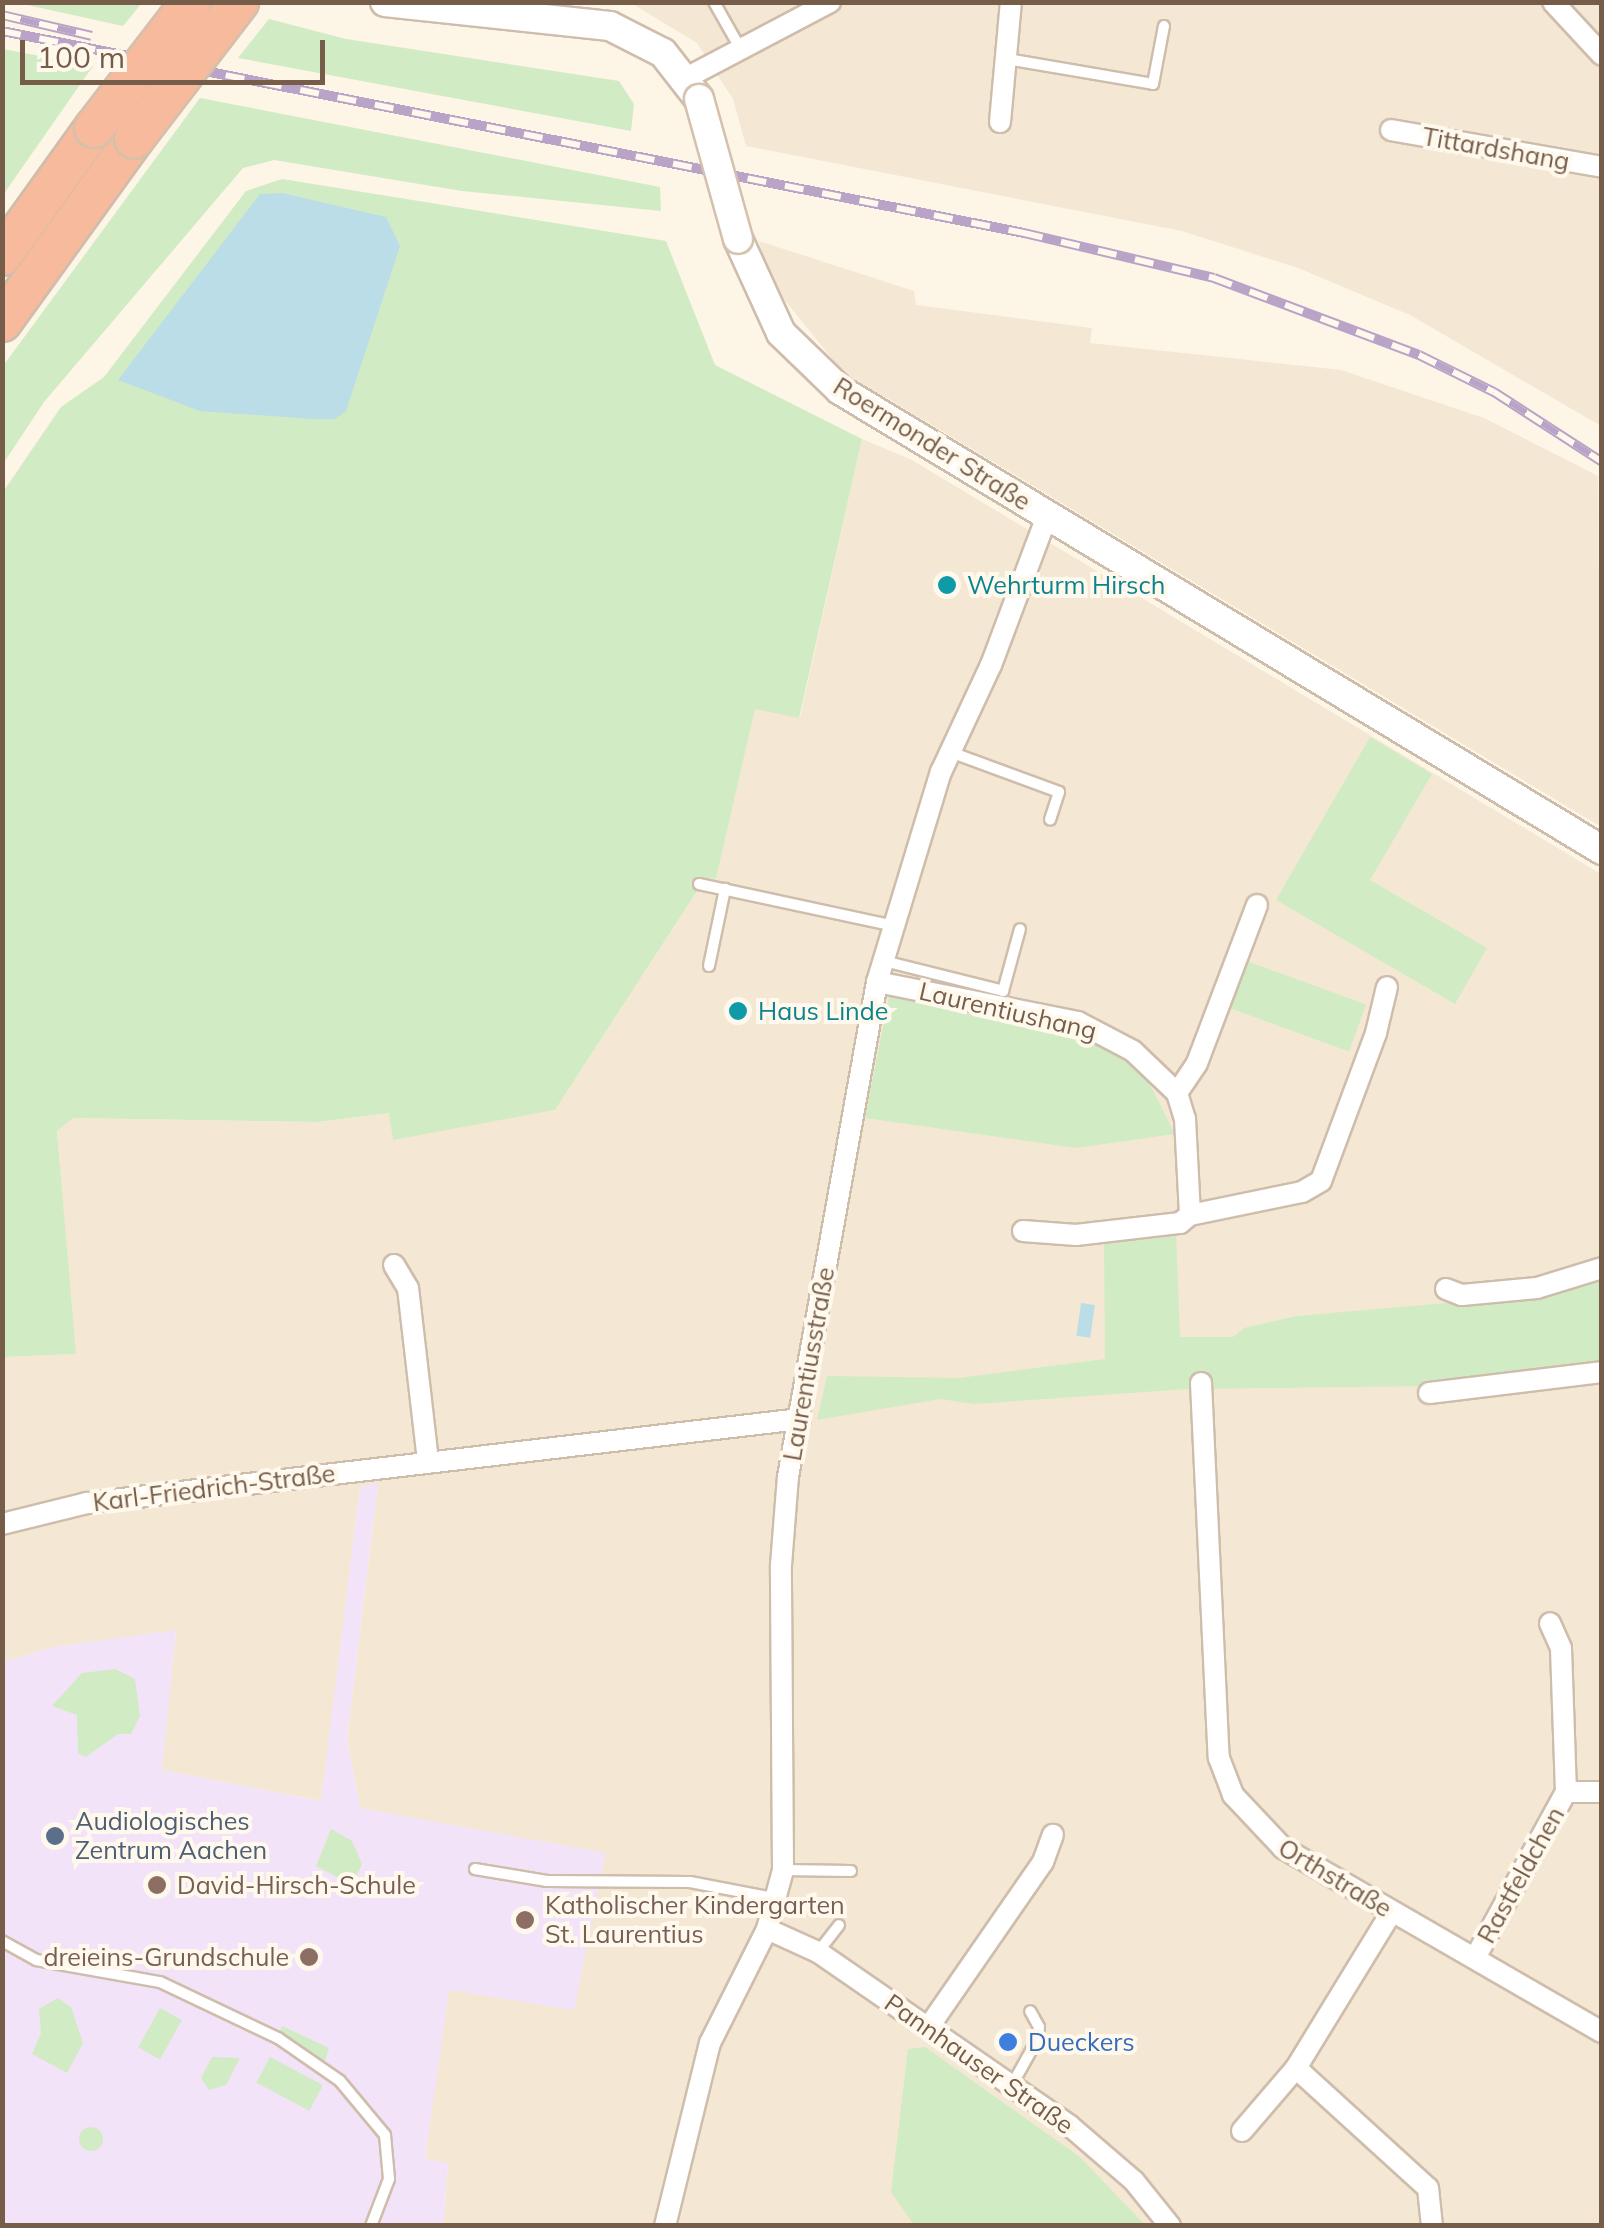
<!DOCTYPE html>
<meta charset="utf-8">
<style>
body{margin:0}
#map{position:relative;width:1604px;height:2228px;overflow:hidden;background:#fdf5e6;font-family:Mulish,sans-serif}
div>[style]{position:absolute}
.residential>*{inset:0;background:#f4e8d4}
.education>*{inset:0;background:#f2e3f9}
.green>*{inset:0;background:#d1ebc4;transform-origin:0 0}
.round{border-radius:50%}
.water>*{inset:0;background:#badde7;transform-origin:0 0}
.roads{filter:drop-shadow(2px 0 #cfbdac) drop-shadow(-2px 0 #cfbdac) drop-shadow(0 2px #cfbdac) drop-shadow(0 -2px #cfbdac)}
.lane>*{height:10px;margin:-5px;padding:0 5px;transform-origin:5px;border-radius:5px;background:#fff}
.street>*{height:20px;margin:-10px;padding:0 10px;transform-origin:10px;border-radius:10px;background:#fff}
.secondary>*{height:28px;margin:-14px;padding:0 14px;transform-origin:14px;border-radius:14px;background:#fff}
.highway>*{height:38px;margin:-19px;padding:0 19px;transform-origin:19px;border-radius:19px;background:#f7ba9d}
.rail>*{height:10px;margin-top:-5px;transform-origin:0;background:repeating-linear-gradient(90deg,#fff9ed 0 19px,#b9a4c7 0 38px);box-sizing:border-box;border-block:2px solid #b9a4c7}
.bridges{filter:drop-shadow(2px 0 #d4c0ac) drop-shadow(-2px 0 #d4c0ac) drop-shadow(0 2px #d4c0ac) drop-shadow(0 -2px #d4c0ac)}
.secondary-bridge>*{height:28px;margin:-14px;padding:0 14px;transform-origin:14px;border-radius:14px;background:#fff}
.highway-bridge>*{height:38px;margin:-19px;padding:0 19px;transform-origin:19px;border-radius:19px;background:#f7ba9d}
.dots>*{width:28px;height:28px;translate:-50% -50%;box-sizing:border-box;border:5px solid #fff9ed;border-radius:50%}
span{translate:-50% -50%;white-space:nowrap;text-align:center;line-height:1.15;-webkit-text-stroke:8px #fff9ed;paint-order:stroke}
.street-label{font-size:25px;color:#765d4a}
.culture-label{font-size:25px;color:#0d838f}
.left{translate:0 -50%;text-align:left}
.service-label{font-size:25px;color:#4e5e75}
.education-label{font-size:25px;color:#785e54}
.right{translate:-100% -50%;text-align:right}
.shop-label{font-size:25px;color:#366cbe}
.frame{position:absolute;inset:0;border:5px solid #765d4a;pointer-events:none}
.scale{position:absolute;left:20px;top:40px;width:305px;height:45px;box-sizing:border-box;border:5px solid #765d4a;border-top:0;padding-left:12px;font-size:30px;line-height:35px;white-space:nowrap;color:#765d4a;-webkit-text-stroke:8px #fff9ed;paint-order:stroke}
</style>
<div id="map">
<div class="residential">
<div style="clip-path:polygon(631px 3px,1601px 3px,1601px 426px,1410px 315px,1298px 268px,1182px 231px,746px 146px,733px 99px,697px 43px)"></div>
<div style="clip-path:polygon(759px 241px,914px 291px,916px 305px,1092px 328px,1090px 343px,1341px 370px,1484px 418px,1598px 476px,1601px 827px,842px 371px,770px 282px)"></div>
<div style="clip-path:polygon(862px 439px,912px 460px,1601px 874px,1601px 2225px,443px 2225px,448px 2164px,425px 2159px,468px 1830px,360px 1808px,347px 1739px,378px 1484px,360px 1487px,322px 1801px,161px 1770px,176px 1631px,54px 1647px,3px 1662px,3px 1357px,75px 1354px,57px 1130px,73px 1118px,317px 1122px,390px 1113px,393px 1139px,555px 1110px,697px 891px,700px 876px,716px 879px,755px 708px,800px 717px)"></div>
</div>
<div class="education">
<div style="clip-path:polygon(378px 1483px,347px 1739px,360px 1808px,606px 1853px,574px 2010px,449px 1990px,425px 2159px,448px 2163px,443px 2225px,3px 2226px,3px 1662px,54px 1647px,176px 1630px,162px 1770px,321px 1801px,360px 1487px)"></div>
</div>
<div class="green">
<div style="clip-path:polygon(18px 3px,142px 2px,142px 3px,123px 26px)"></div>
<div style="clip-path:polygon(269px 19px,346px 39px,619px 81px,634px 104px,631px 131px,238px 58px)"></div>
<div style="clip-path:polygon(3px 49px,93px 66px,3px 195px,2px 49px)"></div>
<div style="clip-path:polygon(200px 98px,660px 187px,661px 211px,462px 191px,274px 160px,243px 168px,44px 402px,3px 464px,3px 366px)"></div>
<div style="clip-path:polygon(282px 179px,666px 241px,715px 365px,862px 439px,799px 718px,755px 709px,716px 879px,700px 877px,697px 891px,555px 1110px,393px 1140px,389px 1113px,317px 1122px,73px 1118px,57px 1131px,76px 1354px,3px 1357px,3px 492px,61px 407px,104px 377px,246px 191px)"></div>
<div style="clip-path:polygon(1370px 737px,1432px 774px,1370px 880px,1487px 948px,1455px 1004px,1276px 900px)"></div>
<div style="left:1244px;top:960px;width:130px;height:50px;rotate:20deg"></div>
<div style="clip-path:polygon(889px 996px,1102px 1041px,1145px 1075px,1175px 1134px,1076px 1148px,865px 1118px)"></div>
<div style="clip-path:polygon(1176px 1231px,1180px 1337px,1233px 1337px,1244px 1328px,1297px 1316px,1538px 1295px,1601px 1279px,1601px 1366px,1430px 1386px,1188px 1389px,974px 1404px,940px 1399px,817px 1420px,827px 1376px,959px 1378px,1105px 1359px,1104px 1240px)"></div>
<div style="clip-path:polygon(115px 1669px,135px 1679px,140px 1716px,131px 1734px,118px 1734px,86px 1757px,78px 1753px,77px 1715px,52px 1706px,82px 1673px)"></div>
<div style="clip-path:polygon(331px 1829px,352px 1841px,362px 1864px,357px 1875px,343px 1880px,316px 1866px)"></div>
<div style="clip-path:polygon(58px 1998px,71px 2007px,83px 2043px,67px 2073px,32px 2054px,41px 2033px,39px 2009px)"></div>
<div style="left:160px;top:2008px;width:25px;height:45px;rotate:29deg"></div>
<div style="clip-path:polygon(282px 2026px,329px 2048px,324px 2063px,277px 2036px)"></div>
<div style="clip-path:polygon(925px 2047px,1080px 2157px,1145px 2225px,914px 2225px,891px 2192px,908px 2049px)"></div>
<div style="clip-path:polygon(212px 2057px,240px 2058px,226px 2085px,209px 2090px,201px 2078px)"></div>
<div style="left:270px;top:2057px;width:60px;height:29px;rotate:28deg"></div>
<div class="round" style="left:79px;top:2127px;width:24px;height:24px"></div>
</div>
<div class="water">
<div style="clip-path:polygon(282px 193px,386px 217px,400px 246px,346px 411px,335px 419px,313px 419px,200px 411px,118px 380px,260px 194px)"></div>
<div style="left:1081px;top:1303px;width:14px;height:33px;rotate:8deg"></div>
</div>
<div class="roads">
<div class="lane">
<div style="left:714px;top:2px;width:53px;rotate:60.5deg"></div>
<div style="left:1007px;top:59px;width:148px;rotate:9.7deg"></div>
<div style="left:1153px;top:84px;width:59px;rotate:-79.3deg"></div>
<div style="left:953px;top:753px;width:113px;rotate:20.2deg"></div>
<div style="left:1059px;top:792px;width:29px;rotate:108deg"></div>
<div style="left:699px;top:884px;width:196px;rotate:12.1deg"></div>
<div style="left:884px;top:961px;width:123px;rotate:14.1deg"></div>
<div style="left:1003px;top:991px;width:64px;rotate:-74.7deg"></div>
<div style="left:709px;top:966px;width:79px;rotate:-78.3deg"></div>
<div style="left:475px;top:1869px;width:73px;rotate:9.5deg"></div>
<div style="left:547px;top:1881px;width:143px;rotate:0.4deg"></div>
<div style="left:690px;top:1882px;width:86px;rotate:10.8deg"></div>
<div style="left:783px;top:1870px;width:68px;rotate:0.8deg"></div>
<div style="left:2px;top:1941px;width:39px;rotate:29deg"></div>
<div style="left:36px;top:1960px;width:126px;rotate:10.1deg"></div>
<div style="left:160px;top:1982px;width:131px;rotate:25.4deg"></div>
<div style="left:278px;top:2038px;width:75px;rotate:34.7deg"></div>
<div style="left:340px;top:2081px;width:70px;rotate:50.2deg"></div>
<div style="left:385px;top:2135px;width:44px;rotate:84.8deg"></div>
<div style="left:389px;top:2179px;width:50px;rotate:111deg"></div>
<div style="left:818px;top:1952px;width:34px;rotate:-52deg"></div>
<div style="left:1012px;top:2085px;width:51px;rotate:-60.9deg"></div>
<div style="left:1037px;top:2040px;width:13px;rotate:-81deg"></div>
<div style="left:1039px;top:2027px;width:18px;rotate:-119deg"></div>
</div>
<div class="street">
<div style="left:1553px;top:2px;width:72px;rotate:47.2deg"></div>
<div style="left:686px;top:78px;width:163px;rotate:-27.8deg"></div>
<div style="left:1000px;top:122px;width:121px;rotate:-84.8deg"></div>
<div style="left:1391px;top:130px;width:214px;rotate:9.9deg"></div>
<div style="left:877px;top:982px;width:205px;rotate:11.3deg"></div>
<div style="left:1078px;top:1022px;width:62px;rotate:27.8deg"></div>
<div style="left:1133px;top:1051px;width:61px;rotate:43.7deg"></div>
<div style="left:1177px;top:1093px;width:27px;rotate:73deg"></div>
<div style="left:1185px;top:1119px;width:96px;rotate:87deg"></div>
<div style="left:1190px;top:1215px;width:114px;rotate:-11.6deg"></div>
<div style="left:1302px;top:1192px;width:22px;rotate:-30deg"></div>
<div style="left:1321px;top:1181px;width:158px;rotate:-69.6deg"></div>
<div style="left:1376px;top:1033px;width:47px;rotate:-76.6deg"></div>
<div style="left:1177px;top:1093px;width:36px;rotate:-56deg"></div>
<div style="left:1197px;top:1063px;width:169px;rotate:-69.2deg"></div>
<div style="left:1023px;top:1231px;width:53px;rotate:4.3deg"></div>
<div style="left:1076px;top:1235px;width:105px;rotate:-6.6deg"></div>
<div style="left:1180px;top:1223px;width:13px;rotate:-39deg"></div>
<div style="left:394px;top:1265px;width:27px;rotate:59deg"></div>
<div style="left:408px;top:1288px;width:174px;rotate:83.4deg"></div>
<div style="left:1446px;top:1289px;width:17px;rotate:21deg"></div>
<div style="left:1462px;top:1295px;width:75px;rotate:-5.3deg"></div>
<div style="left:1537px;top:1288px;width:68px;rotate:-17.1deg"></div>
<div style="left:1201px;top:1383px;width:375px;rotate:87.3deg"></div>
<div style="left:1219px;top:1758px;width:40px;rotate:69deg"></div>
<div style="left:1233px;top:1795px;width:73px;rotate:46.7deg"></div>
<div style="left:1283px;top:1848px;width:368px;rotate:30deg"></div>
<div style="left:1429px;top:1393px;width:174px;rotate:-6.9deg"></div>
<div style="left:2px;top:1524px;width:88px;rotate:-13.9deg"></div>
<div style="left:87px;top:1503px;width:718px;rotate:-6.72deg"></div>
<div style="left:1566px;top:1792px;width:36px"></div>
<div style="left:767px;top:1929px;width:56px;rotate:24.3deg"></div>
<div style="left:818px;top:1952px;width:306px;rotate:34.6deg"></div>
<div style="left:1070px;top:2126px;width:84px;rotate:40.7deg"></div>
<div style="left:1134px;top:2181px;width:58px;rotate:51.3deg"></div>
<div style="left:1475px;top:1958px;width:189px;rotate:-61.3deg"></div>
<div style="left:1566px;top:1792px;width:144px;rotate:-92deg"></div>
<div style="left:1561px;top:1648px;width:27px;rotate:-114deg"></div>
<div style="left:928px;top:2028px;width:202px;rotate:-55.3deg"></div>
<div style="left:1043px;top:1862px;width:29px;rotate:-70deg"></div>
<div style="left:1296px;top:2068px;width:178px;rotate:42.3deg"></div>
<div style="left:1428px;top:2188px;width:38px;rotate:84deg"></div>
<div style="left:1242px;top:2131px;width:83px;rotate:-49.4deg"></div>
<div style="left:1296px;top:2068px;width:182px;rotate:-58.5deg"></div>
<div style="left:665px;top:2226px;width:188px;rotate:-76.2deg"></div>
<div style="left:710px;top:2043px;width:127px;rotate:-63.4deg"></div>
<div style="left:767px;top:1929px;width:61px;rotate:-74.8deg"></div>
<div style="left:783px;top:1870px;width:305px;rotate:-90.4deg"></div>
<div style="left:781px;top:1565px;width:88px;rotate:-85.5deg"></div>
<div style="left:788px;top:1477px;width:503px;rotate:-79.81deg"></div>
<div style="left:877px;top:982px;width:220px;rotate:-73.1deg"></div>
<div style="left:941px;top:772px;width:118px;rotate:-65deg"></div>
<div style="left:991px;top:665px;width:159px;rotate:-69.4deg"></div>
</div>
<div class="secondary">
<div style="left:385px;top:2px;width:226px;rotate:6.1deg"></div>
<div style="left:610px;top:26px;width:59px;rotate:27deg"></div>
<div style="left:663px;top:53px;width:58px;rotate:52deg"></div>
<div style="left:738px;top:239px;width:103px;rotate:65.4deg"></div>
<div style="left:781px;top:333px;width:82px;rotate:44deg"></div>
<div style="left:840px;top:390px;width:890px;rotate:31.12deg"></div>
</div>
<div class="highway">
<div style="left:2px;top:256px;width:158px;rotate:-54.3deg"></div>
<div style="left:2px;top:322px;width:226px;rotate:-54.2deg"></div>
</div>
</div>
<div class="rail">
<div style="left:2px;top:15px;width:92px;rotate:13.1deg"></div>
<div style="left:2px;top:31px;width:1042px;rotate:11.18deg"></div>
<div style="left:1024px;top:233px;width:195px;rotate:13.3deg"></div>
<div style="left:1214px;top:278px;width:219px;rotate:20.6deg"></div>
<div style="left:1419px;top:355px;width:84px;rotate:26.3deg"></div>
<div style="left:1494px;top:392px;width:129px;rotate:32.9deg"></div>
</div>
<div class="bridges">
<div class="secondary-bridge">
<div style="left:699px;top:99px;width:145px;rotate:74.4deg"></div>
</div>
<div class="highway-bridge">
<div style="left:94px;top:128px;width:159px;rotate:-52.4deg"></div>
<div style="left:134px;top:139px;width:173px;rotate:-52.5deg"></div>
</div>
</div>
<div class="dots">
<div style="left:947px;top:585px;background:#0f9aa8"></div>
<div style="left:738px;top:1011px;background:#0f9aa8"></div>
<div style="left:55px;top:1836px;background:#5c6f8a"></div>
<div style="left:157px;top:1885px;background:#8d6e63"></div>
<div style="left:525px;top:1920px;background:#8d6e63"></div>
<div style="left:309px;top:1957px;background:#8d6e63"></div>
<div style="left:1008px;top:2042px;background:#3f7fe0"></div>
</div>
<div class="street-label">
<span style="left:1496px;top:149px;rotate:10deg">Tittardshang</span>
<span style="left:932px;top:444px;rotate:32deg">Roermonder Straße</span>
<span style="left:1008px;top:1011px;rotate:13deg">Laurentiushang</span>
<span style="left:809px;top:1364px;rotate:-80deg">Laurentiusstraße</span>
<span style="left:214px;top:1488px;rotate:-7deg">Karl-Friedrich-Straße</span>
<span style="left:1521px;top:1875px;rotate:-61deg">Rastfeldchen</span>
<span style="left:1335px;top:1878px;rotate:31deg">Orthstraße</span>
<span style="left:979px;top:2064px;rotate:35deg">Pannhauser Straße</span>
</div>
<div class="culture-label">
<span class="left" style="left:967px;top:585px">Wehrturm Hirsch</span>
<span class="left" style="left:758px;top:1011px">Haus Linde</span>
</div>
<div class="service-label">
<span class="left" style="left:75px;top:1836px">Audiologisches<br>Zentrum Aachen</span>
</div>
<div class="education-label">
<span class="left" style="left:177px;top:1885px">David-Hirsch-Schule</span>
<span class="left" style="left:545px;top:1920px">Katholischer Kindergarten<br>St. Laurentius</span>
<span class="right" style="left:289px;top:1957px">dreieins-Grundschule</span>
</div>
<div class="shop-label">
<span class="left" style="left:1028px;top:2042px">Dueckers</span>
</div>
<div class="frame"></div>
<div class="scale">100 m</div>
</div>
